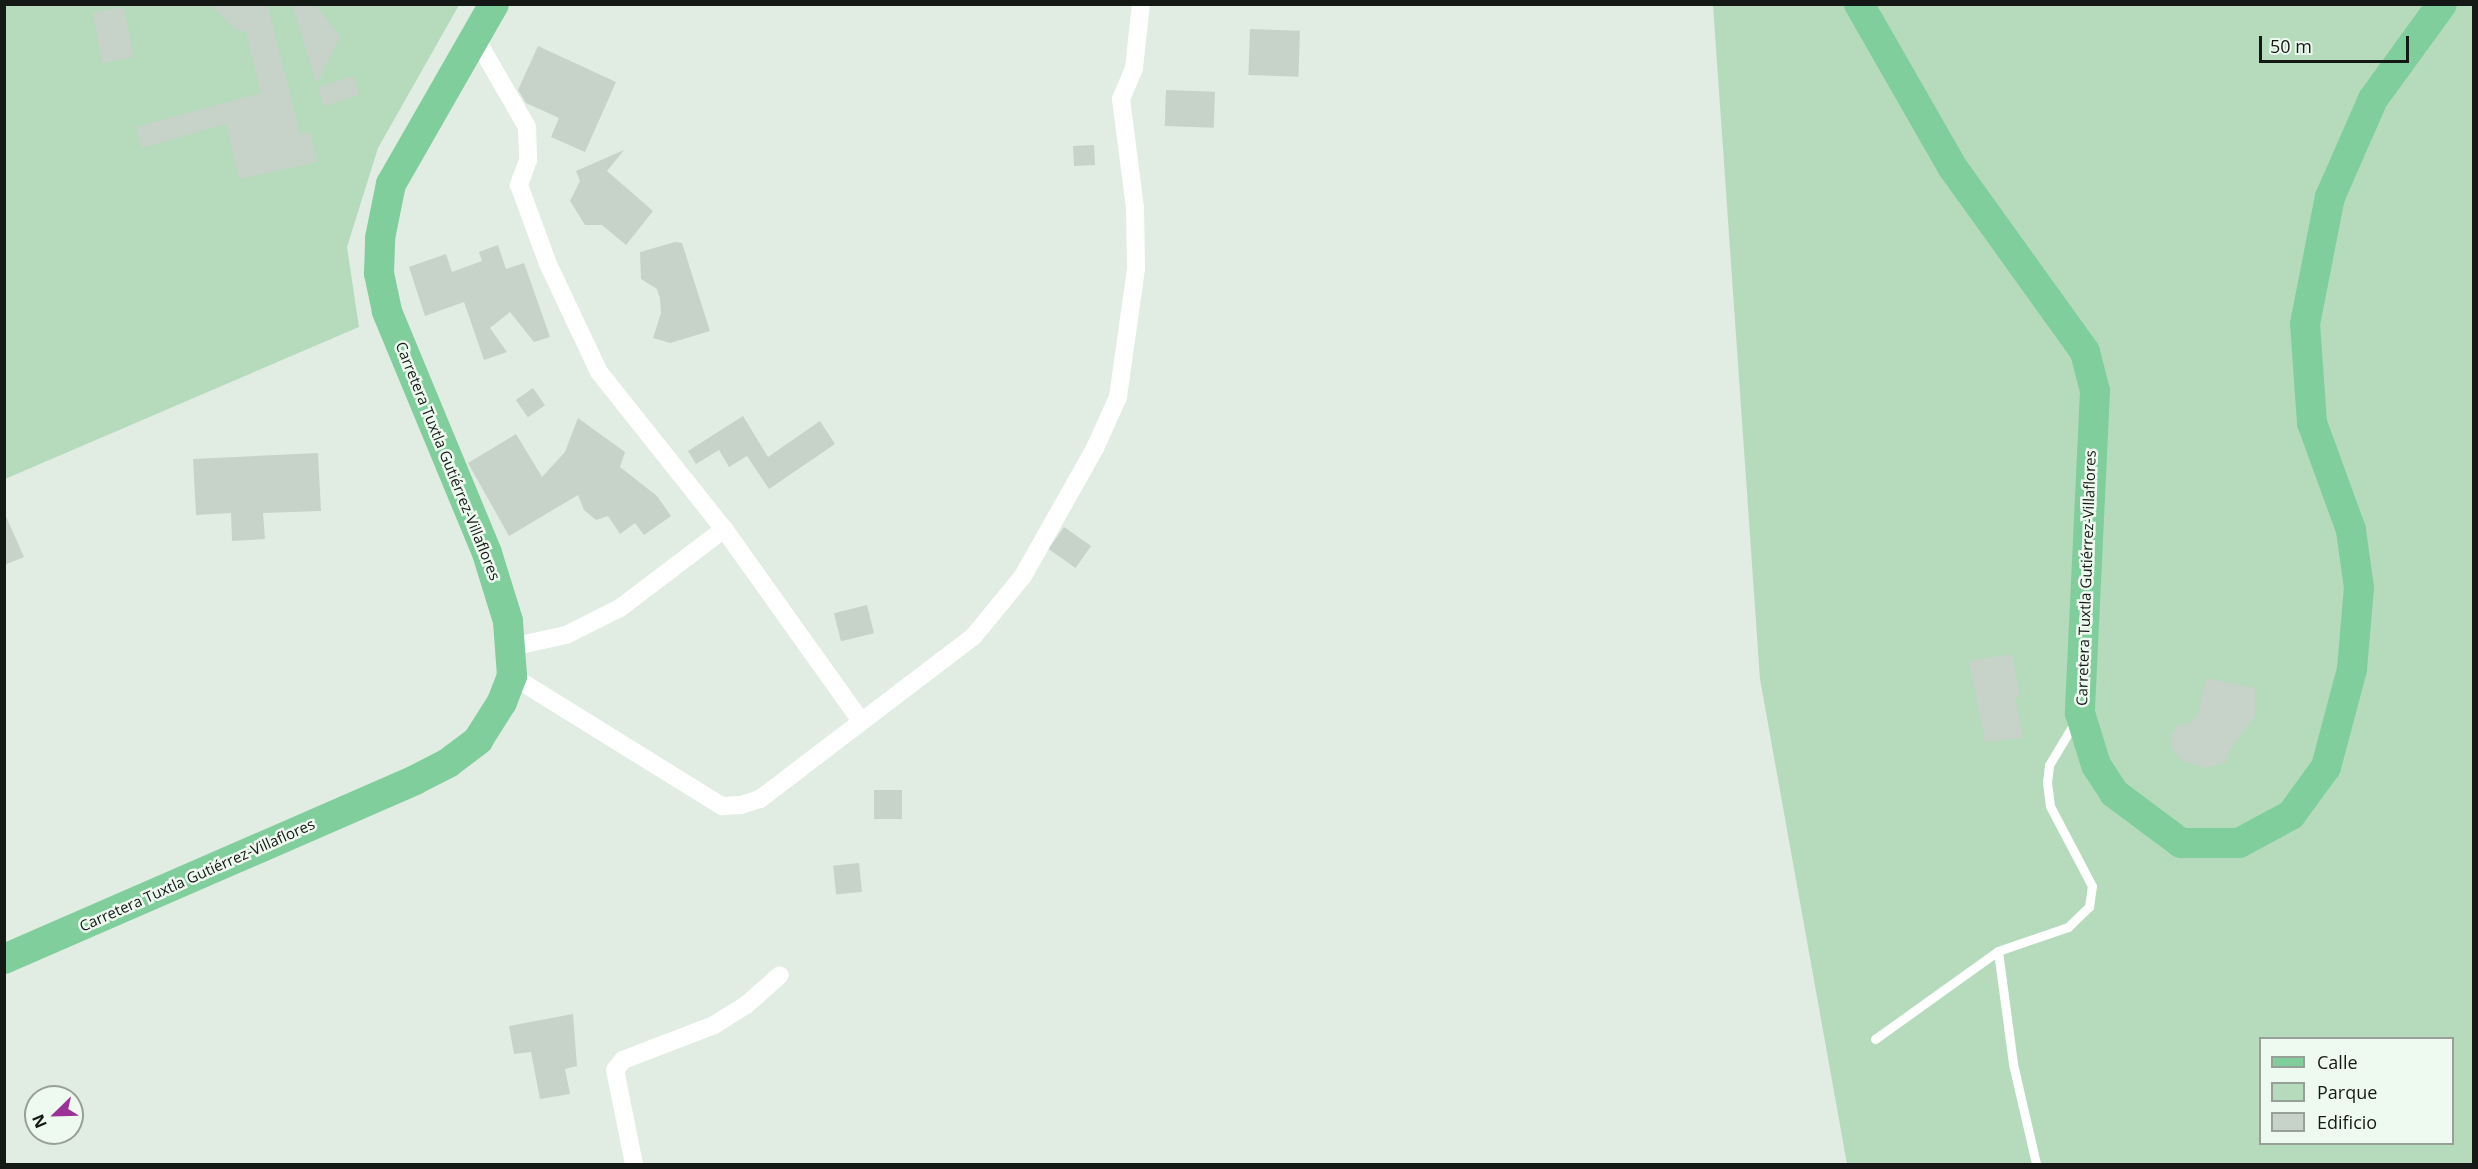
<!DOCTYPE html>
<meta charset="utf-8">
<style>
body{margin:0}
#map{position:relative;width:2478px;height:1169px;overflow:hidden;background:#e1ece2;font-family:"Open Sans",sans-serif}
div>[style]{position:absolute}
.green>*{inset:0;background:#b5dbbc}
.building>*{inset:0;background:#c7d2c9;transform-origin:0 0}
.service>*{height:9px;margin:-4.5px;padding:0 4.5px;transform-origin:4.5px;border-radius:4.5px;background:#fff}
.minor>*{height:18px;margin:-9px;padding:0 9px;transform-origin:9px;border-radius:9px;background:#fff}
.primary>*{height:30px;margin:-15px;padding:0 15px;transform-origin:15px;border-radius:15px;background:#80ce9c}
span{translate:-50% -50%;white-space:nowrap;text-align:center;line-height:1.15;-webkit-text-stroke:5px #eef9f0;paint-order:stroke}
.street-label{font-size:15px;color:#151916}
.frame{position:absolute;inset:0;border:6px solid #151916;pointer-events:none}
.legend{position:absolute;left:2259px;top:1037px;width:195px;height:108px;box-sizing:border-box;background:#eef9f0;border:2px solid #979f99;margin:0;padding:8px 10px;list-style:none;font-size:18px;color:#151916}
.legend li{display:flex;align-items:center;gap:12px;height:30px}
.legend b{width:30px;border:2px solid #979f99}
.north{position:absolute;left:24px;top:1085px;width:60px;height:60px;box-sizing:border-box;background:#eef9f0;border:2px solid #979f99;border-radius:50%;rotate:247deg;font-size:16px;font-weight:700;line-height:24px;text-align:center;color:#151916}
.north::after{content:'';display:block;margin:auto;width:21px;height:27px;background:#9b3194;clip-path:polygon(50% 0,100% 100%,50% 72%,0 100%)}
.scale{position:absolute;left:2259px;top:36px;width:150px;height:27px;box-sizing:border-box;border:3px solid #151916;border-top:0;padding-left:8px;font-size:18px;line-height:21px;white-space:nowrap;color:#151916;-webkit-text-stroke:4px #eef9f0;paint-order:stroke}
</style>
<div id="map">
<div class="green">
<div style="clip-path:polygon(5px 5px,459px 5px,378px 148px,347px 247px,359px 327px,5px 479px)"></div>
<div style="clip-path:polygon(evenodd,1713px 5px,2473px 5px,2473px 1164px,1847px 1164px,1760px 679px,1713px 5px,2260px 1038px,2452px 1038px,2452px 1144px,2260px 1144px,2260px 1038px)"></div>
</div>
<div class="building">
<div style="clip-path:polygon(210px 4px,267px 4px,300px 134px,310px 132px,317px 162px,239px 179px,226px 124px,142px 148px,136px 127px,261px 93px,246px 32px,235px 29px)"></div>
<div style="clip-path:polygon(292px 4px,315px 4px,340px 37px,317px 84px)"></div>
<div style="left:124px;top:7px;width:51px;height:32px;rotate:79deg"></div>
<div style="left:1250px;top:29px;width:50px;height:46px;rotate:2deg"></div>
<div style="clip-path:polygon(538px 46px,616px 82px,585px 152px,551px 137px,559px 118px,526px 103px,518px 90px)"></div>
<div style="left:353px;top:76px;width:20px;height:37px;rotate:72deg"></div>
<div style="left:1166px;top:90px;width:49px;height:36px;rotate:2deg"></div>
<div style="left:1094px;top:145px;width:20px;height:21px;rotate:87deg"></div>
<div style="clip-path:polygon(624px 150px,607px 171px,653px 211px,626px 245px,602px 225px,585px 225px,570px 201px,580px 181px,576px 171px)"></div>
<div style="clip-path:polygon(675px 242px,682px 243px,710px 331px,670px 343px,653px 338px,661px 313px,660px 298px,657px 289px,641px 279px,640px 252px)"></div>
<div style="clip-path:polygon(498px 245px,506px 269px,524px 263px,550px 337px,534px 342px,510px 312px,490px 328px,507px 352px,484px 360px,464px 302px,425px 316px,409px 267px,446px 254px,452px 272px,482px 261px,479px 252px)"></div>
<div style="left:533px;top:388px;width:21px;height:21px;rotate:55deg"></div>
<div style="clip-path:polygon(743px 416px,768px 457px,820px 421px,835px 444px,769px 489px,747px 456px,729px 467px,719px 450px,696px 464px,688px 451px)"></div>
<div style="clip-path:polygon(578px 418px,625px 452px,620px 467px,657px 496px,671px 516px,644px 535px,635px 523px,620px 534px,608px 516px,596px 520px,584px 510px,578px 495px,509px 536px,468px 463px,516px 434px,542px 477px,565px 452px)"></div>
<div style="clip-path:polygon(318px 453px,321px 511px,263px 513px,265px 539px,232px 541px,231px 513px,196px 515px,193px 459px)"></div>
<div style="clip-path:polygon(4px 512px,24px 557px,4px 565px)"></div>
<div style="left:1064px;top:527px;width:33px;height:27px;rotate:35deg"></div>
<div style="left:867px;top:605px;width:29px;height:34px;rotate:76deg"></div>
<div style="clip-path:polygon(2012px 654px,2020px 697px,2015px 698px,2023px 738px,1985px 742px,1969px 661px)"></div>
<div style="clip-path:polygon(2206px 678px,2255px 688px,2255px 716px,2230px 749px,2225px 763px,2205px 768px,2181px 760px,2172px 748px,2171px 735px,2178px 725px,2191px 723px,2198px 715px)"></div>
<div style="left:874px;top:790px;width:28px;height:29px"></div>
<div style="left:859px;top:863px;width:29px;height:26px;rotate:84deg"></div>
<div style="clip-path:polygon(573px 1014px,577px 1066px,565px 1069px,570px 1094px,540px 1099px,531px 1052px,514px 1054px,509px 1026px)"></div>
</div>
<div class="service">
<div style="left:1998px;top:951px;width:114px;rotate:82.4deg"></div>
<div style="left:2013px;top:1064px;width:103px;rotate:77deg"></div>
<div style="left:1875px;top:1039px;width:151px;rotate:-35.6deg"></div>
<div style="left:1998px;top:951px;width:74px;rotate:-18.9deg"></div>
<div style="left:2068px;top:927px;width:29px;rotate:-44deg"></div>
<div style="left:2089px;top:907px;width:21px;rotate:-82deg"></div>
<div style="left:2092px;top:886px;width:90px;rotate:-117.7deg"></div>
<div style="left:2050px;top:806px;width:24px;rotate:-97deg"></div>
<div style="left:2047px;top:782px;width:17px;rotate:-83deg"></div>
<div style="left:2049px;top:765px;width:52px;rotate:-59deg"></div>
</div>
<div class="minor">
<div style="left:475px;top:37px;width:104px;rotate:60deg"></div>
<div style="left:527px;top:127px;width:33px;rotate:88deg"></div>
<div style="left:528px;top:160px;width:27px;rotate:110deg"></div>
<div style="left:519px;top:185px;width:84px;rotate:69.8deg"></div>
<div style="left:548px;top:264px;width:119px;rotate:64.7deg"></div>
<div style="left:599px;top:372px;width:201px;rotate:51.5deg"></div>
<div style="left:724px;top:529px;width:234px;rotate:54.5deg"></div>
<div style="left:511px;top:647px;width:56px;rotate:-12.3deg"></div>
<div style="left:566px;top:635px;width:60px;rotate:-26.6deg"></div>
<div style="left:620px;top:608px;width:131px;rotate:-37.2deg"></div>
<div style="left:512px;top:676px;width:247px;rotate:31.8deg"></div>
<div style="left:722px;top:806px;width:19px;rotate:-3deg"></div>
<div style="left:741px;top:805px;width:20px;rotate:-18deg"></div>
<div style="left:760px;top:799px;width:268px;rotate:-37.3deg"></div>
<div style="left:973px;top:637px;width:79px;rotate:-50.7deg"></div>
<div style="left:1023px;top:576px;width:147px;rotate:-60.6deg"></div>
<div style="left:1095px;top:448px;width:56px;rotate:-65.7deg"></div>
<div style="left:1118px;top:397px;width:129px;rotate:-82deg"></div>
<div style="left:1136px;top:269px;width:61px;rotate:-90.9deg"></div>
<div style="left:1135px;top:208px;width:110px;rotate:-97.3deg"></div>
<div style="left:1121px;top:99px;width:34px;rotate:-67deg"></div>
<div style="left:1134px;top:68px;width:64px;rotate:-83.8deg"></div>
<div style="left:634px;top:1164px;width:96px;rotate:-101.4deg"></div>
<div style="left:615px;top:1070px;width:13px;rotate:-51deg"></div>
<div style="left:623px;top:1060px;width:97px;rotate:-21deg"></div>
<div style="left:714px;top:1025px;width:38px;rotate:-32deg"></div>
<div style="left:746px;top:1005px;width:45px;rotate:-41.4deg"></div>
</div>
<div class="primary">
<div style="left:1859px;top:4px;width:189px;rotate:60.2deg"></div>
<div style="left:1953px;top:168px;width:226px;rotate:54.3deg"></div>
<div style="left:2085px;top:352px;width:40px;rotate:75.6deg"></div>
<div style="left:2095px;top:391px;width:322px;rotate:92.7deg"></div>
<div style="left:2080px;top:713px;width:54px;rotate:72.9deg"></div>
<div style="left:2096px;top:765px;width:33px;rotate:57deg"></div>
<div style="left:2114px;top:793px;width:84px;rotate:36.7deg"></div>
<div style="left:2181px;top:843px;width:58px"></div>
<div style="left:2239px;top:843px;width:59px;rotate:-28.3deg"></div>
<div style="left:2291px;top:815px;width:59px;rotate:-53.9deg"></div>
<div style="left:2326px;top:767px;width:101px;rotate:-75.1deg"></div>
<div style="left:2352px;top:669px;width:81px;rotate:-85.1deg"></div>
<div style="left:2359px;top:588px;width:59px;rotate:-97.9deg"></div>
<div style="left:2351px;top:530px;width:114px;rotate:-110deg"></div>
<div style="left:2312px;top:423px;width:99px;rotate:-94deg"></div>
<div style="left:2305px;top:324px;width:129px;rotate:-78.9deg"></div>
<div style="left:2330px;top:197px;width:107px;rotate:-66.3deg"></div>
<div style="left:2373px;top:99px;width:117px;rotate:-54deg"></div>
<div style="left:4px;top:959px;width:448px;rotate:-23.5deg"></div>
<div style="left:415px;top:780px;width:37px;rotate:-27deg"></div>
<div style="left:448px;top:763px;width:38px;rotate:-37deg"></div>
<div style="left:478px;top:740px;width:45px;rotate:-57.7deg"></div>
<div style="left:502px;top:702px;width:28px;rotate:-69deg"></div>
<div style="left:512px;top:676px;width:55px;rotate:-94.2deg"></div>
<div style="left:508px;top:621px;width:71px;rotate:-107.2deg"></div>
<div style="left:487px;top:553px;width:262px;rotate:-112.5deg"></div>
<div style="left:387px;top:311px;width:39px;rotate:-102deg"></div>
<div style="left:379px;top:273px;width:35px;rotate:-88deg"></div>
<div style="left:380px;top:238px;width:55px;rotate:-78.5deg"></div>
<div style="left:391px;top:184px;width:207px;rotate:-60.2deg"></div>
</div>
<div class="street-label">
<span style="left:448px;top:461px;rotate:68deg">Carretera Tuxtla Gutiérrez-Villaflores</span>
<span style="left:2086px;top:578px;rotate:-88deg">Carretera Tuxtla Gutiérrez-Villaflores</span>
<span style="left:197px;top:875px;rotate:-24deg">Carretera Tuxtla Gutiérrez-Villaflores</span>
</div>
<div class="frame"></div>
<ul class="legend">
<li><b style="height:8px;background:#80ce9c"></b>Calle</li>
<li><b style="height:16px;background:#b5dbbc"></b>Parque</li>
<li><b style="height:16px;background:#c7d2c9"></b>Edificio</li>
</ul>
<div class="north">N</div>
<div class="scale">50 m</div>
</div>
